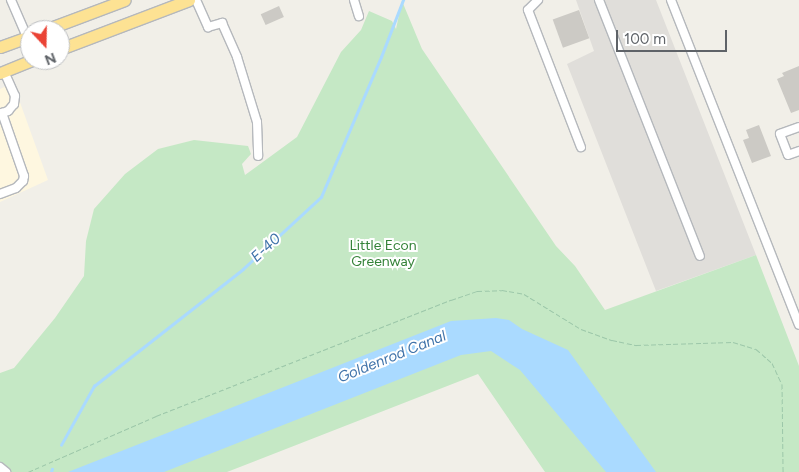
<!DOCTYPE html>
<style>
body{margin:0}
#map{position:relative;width:799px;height:472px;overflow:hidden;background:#f1efe8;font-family:Figtree,sans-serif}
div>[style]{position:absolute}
.commercial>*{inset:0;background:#fef7e0}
.industrial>*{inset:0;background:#e0deda}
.green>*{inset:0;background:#c5e8c5}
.water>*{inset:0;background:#aadaff}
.stream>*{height:2.5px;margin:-1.25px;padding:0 1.25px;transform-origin:1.25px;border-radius:1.25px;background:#aadaff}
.building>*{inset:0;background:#cccac5;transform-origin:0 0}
.path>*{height:1px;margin-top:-0.5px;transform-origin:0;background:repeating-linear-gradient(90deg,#9cc7a9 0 5px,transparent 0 7.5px)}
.roads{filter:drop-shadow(1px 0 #b5b8bc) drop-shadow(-1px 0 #b5b8bc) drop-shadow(0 1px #b5b8bc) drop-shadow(0 -1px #b5b8bc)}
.minor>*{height:8px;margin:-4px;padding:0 4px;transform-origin:4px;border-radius:4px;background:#fff}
.highway>*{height:11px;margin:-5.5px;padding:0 5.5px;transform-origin:5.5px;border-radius:5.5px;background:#fde293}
span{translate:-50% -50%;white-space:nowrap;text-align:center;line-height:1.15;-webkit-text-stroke:4px #fff;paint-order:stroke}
.park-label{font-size:14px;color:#348238}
.water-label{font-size:15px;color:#4174aa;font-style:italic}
.north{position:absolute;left:20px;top:20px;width:50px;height:50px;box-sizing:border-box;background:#fff;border:1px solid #bfc1c3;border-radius:50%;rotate:159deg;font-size:14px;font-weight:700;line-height:20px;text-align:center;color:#5f6368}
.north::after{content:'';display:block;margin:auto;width:18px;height:22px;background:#ea4335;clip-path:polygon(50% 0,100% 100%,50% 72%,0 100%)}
.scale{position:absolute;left:616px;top:30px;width:111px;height:22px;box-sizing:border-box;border:2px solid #5f6368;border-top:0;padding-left:6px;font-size:15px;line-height:18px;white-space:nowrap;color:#5f6368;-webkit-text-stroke:4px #fff;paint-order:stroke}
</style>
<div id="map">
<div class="commercial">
<div style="clip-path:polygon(13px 83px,48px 180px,0 202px,0 89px)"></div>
</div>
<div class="industrial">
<div style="clip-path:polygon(576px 0,656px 0,756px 255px,656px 291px,567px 64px,594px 51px)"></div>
</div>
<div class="green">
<div style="clip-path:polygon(402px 1px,422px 49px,556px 246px,575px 266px,605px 310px,756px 255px,799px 366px,799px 472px,545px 472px,478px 374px,227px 472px,0 472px,0 373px,14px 368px,55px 318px,84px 276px,86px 241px,94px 209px,125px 174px,158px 149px,194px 140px,248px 146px,251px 154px,242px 164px,245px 175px,297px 137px,341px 52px,361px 30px,369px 11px,392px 21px,396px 29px)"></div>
</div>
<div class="water">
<div style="clip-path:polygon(496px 318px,509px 320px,522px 329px,568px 350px,656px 472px,606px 472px,520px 370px,491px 351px,461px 355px,164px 472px,68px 472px,451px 321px)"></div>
</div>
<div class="stream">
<div style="left:61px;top:445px;width:68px;rotate:-60.8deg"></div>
<div style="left:94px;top:386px;width:189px;rotate:-38.1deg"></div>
<div style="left:243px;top:269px;width:106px;rotate:-42.7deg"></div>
<div style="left:321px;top:197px;width:152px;rotate:-66.8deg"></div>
<div style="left:381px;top:57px;width:61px;rotate:-68.9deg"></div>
<div style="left:51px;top:472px;width:3px;rotate:-72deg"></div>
</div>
<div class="building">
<div style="left:279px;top:6px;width:12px;height:20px;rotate:66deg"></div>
<div style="left:579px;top:10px;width:30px;height:28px;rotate:70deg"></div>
<div style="clip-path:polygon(799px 66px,799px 110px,791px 113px,777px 79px,784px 76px,782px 73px)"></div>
<div style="clip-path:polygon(759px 125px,771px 156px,752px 163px,743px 140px,749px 138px,746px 130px)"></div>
</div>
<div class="path">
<div style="left:28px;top:472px;width:140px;rotate:-23.6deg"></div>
<div style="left:156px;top:416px;width:317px;rotate:-21.5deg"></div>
<div style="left:451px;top:300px;width:28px;rotate:-19deg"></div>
<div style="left:477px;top:291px;width:25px;rotate:-2deg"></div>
<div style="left:502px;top:290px;width:22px;rotate:10deg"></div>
<div style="left:524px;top:294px;width:67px;rotate:31.6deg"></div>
<div style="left:581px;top:329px;width:33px;rotate:20deg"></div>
<div style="left:612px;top:340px;width:25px;rotate:12deg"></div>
<div style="left:636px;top:345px;width:97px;rotate:-1.8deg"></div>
<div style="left:733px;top:342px;width:24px;rotate:17deg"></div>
<div style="left:756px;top:349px;width:21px;rotate:41deg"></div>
<div style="left:772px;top:363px;width:23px;rotate:65deg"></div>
<div style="left:782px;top:384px;width:88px;rotate:89.3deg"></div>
</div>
<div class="roads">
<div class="minor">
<div style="left:11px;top:0;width:40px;rotate:66.6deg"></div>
<div style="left:196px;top:0;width:30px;rotate:66deg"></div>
<div style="left:208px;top:27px;width:15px;rotate:-16deg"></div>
<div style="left:222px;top:23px;width:37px;rotate:66deg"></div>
<div style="left:237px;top:57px;width:68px;rotate:72.9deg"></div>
<div style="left:257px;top:122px;width:34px;rotate:88deg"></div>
<div style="left:354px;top:0;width:17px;rotate:73deg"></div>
<div style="left:538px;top:0;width:14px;rotate:135deg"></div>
<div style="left:528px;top:10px;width:147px;rotate:68.9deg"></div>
<div style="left:599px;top:0;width:275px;rotate:68.5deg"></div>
<div style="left:671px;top:0;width:349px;rotate:68.5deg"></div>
<div style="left:0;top:114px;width:9px;rotate:-21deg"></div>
<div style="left:8px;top:111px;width:9px;rotate:-49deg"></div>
<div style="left:14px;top:104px;width:8px;rotate:-83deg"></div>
<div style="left:15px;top:96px;width:27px;rotate:-114deg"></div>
<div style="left:799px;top:127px;width:20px;rotate:160deg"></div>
<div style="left:780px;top:134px;width:22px;rotate:69deg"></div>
<div style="left:788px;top:155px;width:12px;rotate:-20deg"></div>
<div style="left:0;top:194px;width:17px;rotate:-21deg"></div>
<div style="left:16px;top:188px;width:10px;rotate:-45deg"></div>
<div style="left:23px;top:181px;width:5px;rotate:-79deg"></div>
<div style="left:24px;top:176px;width:67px;rotate:-109.2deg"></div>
<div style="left:0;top:467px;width:8px;rotate:40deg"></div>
</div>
<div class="highway">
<div style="left:45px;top:30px;width:85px;rotate:-20.6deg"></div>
<div style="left:0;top:47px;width:32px;rotate:-20deg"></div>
<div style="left:60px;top:49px;width:138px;rotate:-20.8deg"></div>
<div style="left:0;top:73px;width:35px;rotate:-22deg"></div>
</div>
</div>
<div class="park-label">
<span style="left:383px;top:254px">Little Econ<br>Greenway</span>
</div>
<div class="water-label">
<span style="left:266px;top:248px;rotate:-43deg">E-40</span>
<span style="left:392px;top:357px;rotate:-22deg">Goldenrod Canal</span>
</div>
<div class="north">N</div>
<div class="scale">100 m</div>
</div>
